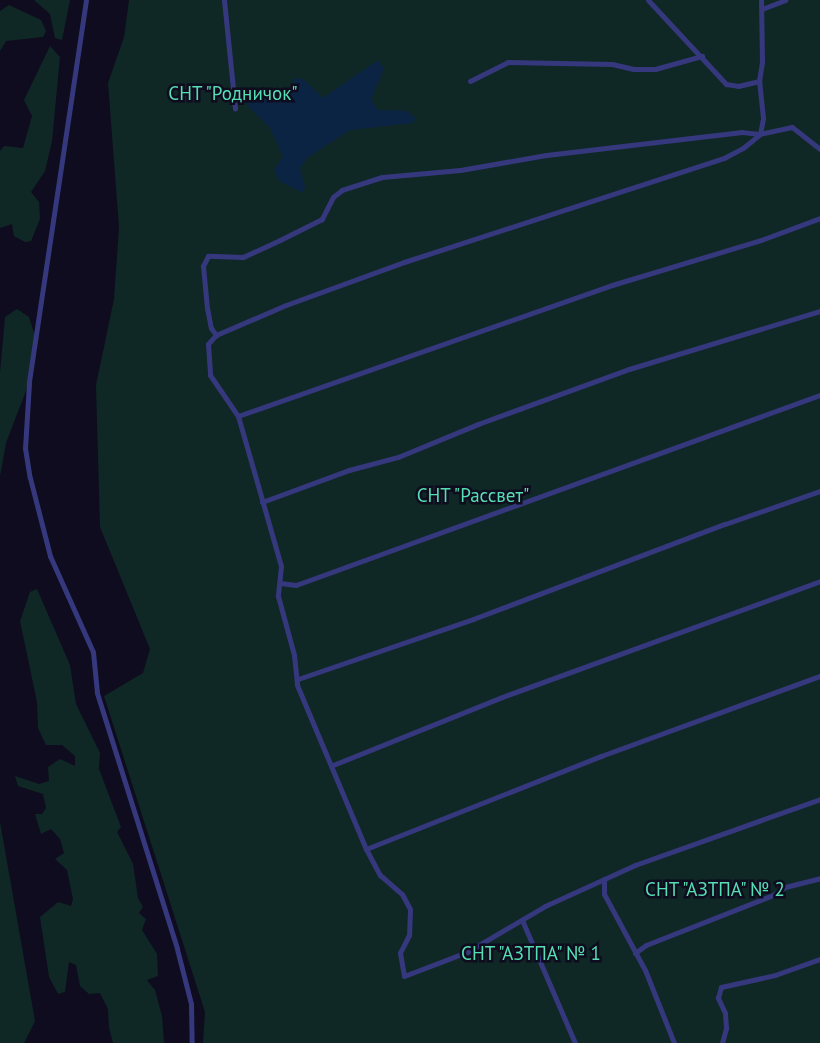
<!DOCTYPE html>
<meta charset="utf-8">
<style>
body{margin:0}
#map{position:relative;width:820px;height:1043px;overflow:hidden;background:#0e0c1e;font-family:"PT Sans",sans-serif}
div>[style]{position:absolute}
.green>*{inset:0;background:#0f2826}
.water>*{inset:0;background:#0b2443}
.lane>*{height:5px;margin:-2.5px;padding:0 2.5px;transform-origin:2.5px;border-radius:2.5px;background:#36387e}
span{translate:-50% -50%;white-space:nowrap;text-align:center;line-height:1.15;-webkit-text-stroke:5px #0e0c1e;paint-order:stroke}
.park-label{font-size:19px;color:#55dfb3}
</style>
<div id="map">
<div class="green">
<div style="clip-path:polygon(34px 0,70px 0,62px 40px,55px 38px,50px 14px)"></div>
<div style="clip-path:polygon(129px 0,820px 0,820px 1043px,203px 1043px,205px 1012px,104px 696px,143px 673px,150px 649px,100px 527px,96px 385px,114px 299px,119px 227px,108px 83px,124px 37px)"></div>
<div style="clip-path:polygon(9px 5px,41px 20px,46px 31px,43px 37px,6px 41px,0 51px,0 11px)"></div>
<div style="clip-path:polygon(50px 46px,60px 57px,52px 141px,45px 171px,31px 192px,39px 202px,40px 219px,31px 241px,25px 242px,14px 236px,12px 224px,0 228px,0 151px,4px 146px,23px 148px,32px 116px,24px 100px)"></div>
<div style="clip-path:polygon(17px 309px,29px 317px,35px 336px,29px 383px,6px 443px,0 476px,0 373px,5px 317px)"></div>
<div style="clip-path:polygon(37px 589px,70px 665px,76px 704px,100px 753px,99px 769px,121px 827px,117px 832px,133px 864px,138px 898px,143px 907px,139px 913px,146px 919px,142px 930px,157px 954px,158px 976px,147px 980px,155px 990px,162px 1016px,164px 1043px,113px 1043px,109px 1028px,108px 1009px,100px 993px,89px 994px,80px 986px,76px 965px,69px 962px,65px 992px,58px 994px,49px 977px,40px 917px,58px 902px,71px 906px,73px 899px,67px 870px,55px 859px,64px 853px,60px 839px,51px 829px,41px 834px,35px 814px,42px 814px,46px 808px,43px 794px,18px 786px,15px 776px,39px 784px,49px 781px,48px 767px,60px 759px,75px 766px,75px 756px,62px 745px,46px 745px,38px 728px,37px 702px,20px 621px,30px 592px)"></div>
<div style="clip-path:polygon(0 822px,35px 1021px,24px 1043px,0 1043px)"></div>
</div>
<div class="water">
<div style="clip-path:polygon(378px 60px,384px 69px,371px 99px,378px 110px,407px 111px,416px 119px,412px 123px,350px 130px,307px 158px,300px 168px,305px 187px,303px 193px,279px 181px,274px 170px,283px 157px,270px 128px,247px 105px,249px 99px,256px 92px,266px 99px,279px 100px,292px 92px,294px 78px,303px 79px,323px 98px)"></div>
</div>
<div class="lane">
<div style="left:86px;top:0;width:387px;rotate:98.5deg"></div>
<div style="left:29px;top:383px;width:65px;rotate:93.5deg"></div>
<div style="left:25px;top:448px;width:30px;rotate:81deg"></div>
<div style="left:30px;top:478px;width:81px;rotate:75.6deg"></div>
<div style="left:50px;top:556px;width:105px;rotate:65.9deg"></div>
<div style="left:93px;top:652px;width:41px;rotate:84.4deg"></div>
<div style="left:97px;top:693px;width:268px;rotate:72.6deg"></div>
<div style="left:177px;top:949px;width:57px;rotate:75.7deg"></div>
<div style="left:191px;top:1004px;width:39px;rotate:89deg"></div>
<div style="left:224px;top:0;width:109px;rotate:84.2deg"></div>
<div style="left:648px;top:0;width:115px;rotate:47.1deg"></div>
<div style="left:726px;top:84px;width:12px;rotate:9deg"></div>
<div style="left:738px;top:86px;width:22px;rotate:-13deg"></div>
<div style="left:762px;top:9px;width:25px;rotate:-21deg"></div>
<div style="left:470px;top:81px;width:42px;rotate:-26.6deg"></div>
<div style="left:508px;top:62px;width:104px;rotate:1.1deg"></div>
<div style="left:612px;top:64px;width:22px;rotate:13deg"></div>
<div style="left:633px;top:69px;width:22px"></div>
<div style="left:655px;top:69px;width:49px;rotate:-15.5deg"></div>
<div style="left:820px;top:149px;width:36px;rotate:-142deg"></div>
<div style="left:792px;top:127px;width:33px;rotate:168deg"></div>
<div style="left:760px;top:134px;width:18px;rotate:-174deg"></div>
<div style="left:742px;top:132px;width:197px;rotate:173.3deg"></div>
<div style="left:546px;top:155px;width:87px;rotate:170.1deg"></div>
<div style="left:460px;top:170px;width:78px;rotate:174.9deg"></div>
<div style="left:382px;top:177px;width:42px;rotate:162deg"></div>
<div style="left:342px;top:190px;width:11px;rotate:142deg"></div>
<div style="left:333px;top:197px;width:25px;rotate:117deg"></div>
<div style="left:322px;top:219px;width:47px;rotate:153.4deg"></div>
<div style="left:280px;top:240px;width:41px;rotate:155.3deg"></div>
<div style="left:243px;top:257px;width:35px;rotate:-178deg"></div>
<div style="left:208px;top:256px;width:11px;rotate:117deg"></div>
<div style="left:203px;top:266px;width:42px;rotate:84.6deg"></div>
<div style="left:207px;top:308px;width:20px;rotate:79deg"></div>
<div style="left:211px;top:328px;width:9px;rotate:54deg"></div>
<div style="left:216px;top:335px;width:12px;rotate:132deg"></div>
<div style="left:208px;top:344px;width:31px;rotate:86deg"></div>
<div style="left:210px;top:375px;width:50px;rotate:55.7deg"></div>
<div style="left:238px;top:416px;width:156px;rotate:74deg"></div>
<div style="left:281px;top:566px;width:30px;rotate:96deg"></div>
<div style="left:278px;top:596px;width:61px;rotate:74.8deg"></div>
<div style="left:294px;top:655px;width:30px;rotate:84deg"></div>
<div style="left:297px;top:685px;width:178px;rotate:67.2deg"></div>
<div style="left:366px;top:849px;width:253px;rotate:-21.6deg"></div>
<div style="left:601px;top:756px;width:233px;rotate:-20.1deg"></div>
<div style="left:216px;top:335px;width:76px;rotate:-23.2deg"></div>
<div style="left:286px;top:305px;width:126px;rotate:-20deg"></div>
<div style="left:404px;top:262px;width:336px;rotate:-18deg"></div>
<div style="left:724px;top:158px;width:21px;rotate:-28deg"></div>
<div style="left:743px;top:148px;width:22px;rotate:-39deg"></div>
<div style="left:760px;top:134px;width:16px;rotate:-79deg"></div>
<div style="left:763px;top:118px;width:37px;rotate:-96deg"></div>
<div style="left:759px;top:81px;width:19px;rotate:-81deg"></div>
<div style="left:762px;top:62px;width:62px;rotate:-90.9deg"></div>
<div style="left:238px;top:416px;width:396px;rotate:-19.3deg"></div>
<div style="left:612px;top:285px;width:156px;rotate:-16.8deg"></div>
<div style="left:761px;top:240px;width:63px;rotate:-20.4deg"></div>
<div style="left:262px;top:502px;width:93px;rotate:-20.2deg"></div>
<div style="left:349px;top:470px;width:51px;rotate:-14.9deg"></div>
<div style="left:398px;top:457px;width:87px;rotate:-22.4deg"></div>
<div style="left:478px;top:424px;width:161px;rotate:-20deg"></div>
<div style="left:629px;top:369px;width:200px;rotate:-16.9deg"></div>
<div style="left:280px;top:583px;width:16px;rotate:7deg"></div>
<div style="left:296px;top:585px;width:557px;rotate:-19.93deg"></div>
<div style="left:298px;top:679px;width:185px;rotate:-18.9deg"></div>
<div style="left:473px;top:619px;width:269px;rotate:-20.7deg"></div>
<div style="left:725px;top:524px;width:101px;rotate:-19.2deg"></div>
<div style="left:333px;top:765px;width:182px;rotate:-21.9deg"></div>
<div style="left:502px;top:697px;width:338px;rotate:-20deg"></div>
<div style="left:366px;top:849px;width:30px;rotate:62deg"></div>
<div style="left:380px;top:875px;width:29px;rotate:41deg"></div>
<div style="left:402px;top:894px;width:17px;rotate:62deg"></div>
<div style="left:410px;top:909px;width:26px;rotate:92deg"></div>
<div style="left:409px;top:935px;width:20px;rotate:117deg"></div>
<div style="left:400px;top:953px;width:23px;rotate:80deg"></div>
<div style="left:404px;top:976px;width:67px;rotate:-20.9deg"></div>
<div style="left:467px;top:952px;width:91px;rotate:-30.5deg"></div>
<div style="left:545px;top:906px;width:99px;rotate:-24.5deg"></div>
<div style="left:635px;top:865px;width:196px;rotate:-19.6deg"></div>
<div style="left:604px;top:879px;width:15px;rotate:90deg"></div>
<div style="left:604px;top:894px;width:86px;rotate:61.7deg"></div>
<div style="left:645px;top:970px;width:79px;rotate:68.3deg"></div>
<div style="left:522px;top:920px;width:134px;rotate:66.7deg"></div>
<div style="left:635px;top:953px;width:14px;rotate:-36deg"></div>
<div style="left:646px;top:945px;width:136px;rotate:-21.5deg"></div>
<div style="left:773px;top:895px;width:14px;rotate:-34deg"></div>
<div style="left:785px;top:887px;width:36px;rotate:-14deg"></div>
<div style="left:722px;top:1043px;width:16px;rotate:-75deg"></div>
<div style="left:726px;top:1028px;width:15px;rotate:-94deg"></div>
<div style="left:725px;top:1013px;width:17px;rotate:-115deg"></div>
<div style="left:718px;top:998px;width:11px;rotate:-75deg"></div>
<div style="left:721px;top:987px;width:55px;rotate:-12.5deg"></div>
<div style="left:775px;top:975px;width:48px;rotate:-19.6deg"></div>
</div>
<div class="park-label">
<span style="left:233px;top:94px">СНТ "Родничок"</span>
<span style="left:473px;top:496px">СНТ "Рассвет"</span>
<span style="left:715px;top:890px">СНТ "АЗТПА" № 2</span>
<span style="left:531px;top:954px">СНТ "АЗТПА" № 1</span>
</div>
</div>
